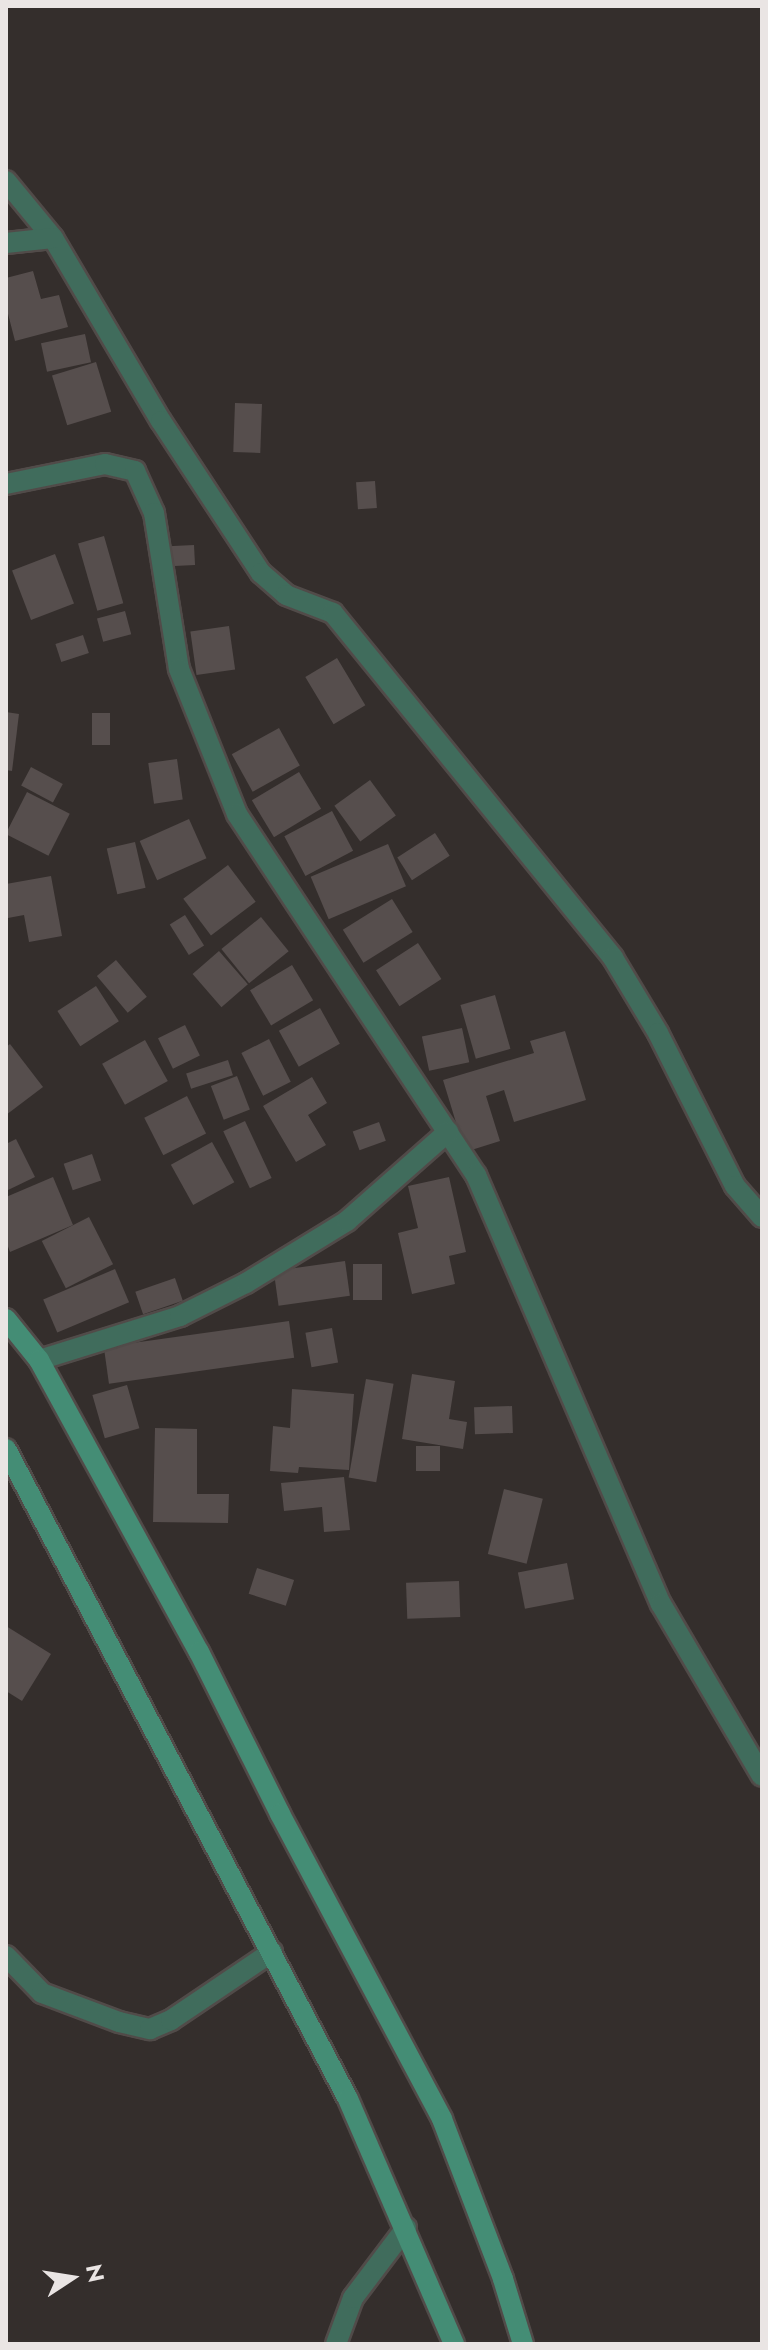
<!DOCTYPE html>
<style>
body{margin:0}
#map{position:relative;width:768px;height:2350px;overflow:hidden;background:#342e2c;font-family:Jost,sans-serif}
div>[style]{position:absolute}
.building>*{inset:0;background:#564e4d;transform-origin:0 0}
.roads{filter:drop-shadow(2px 0 #514b49) drop-shadow(-2px 0 #514b49) drop-shadow(0 2px #514b49) drop-shadow(0 -2px #514b49)}
.street>*{height:20px;margin:-10px;padding:0 10px;transform-origin:10px;border-radius:10px;background:#406c5c}
.secondary>*{height:20px;margin:-10px;padding:0 10px;transform-origin:10px;border-radius:10px;background:#448d75}
span{translate:-50% -50%;white-space:nowrap;text-align:center;line-height:1.15;-webkit-text-stroke:8px #342e2c;paint-order:stroke}
.frame{position:absolute;inset:0;border:8px solid #eae5e4;pointer-events:none}
.north{position:absolute;left:32px;top:2238px;width:80px;height:80px;-webkit-text-stroke:6px #342e2c;paint-order:stroke;rotate:78deg;font-size:22px;font-weight:700;line-height:32px;text-align:center;color:#eae5e4}
.north::after{content:'';display:block;margin:auto;width:28px;height:36px;background:#eae5e4;clip-path:polygon(50% 0,100% 100%,50% 72%,0 100%)}
</style>
<div id="map">
<div class="building">
<div style="clip-path:polygon(33px 271px,41px 299px,59px 295px,68px 327px,15px 341px,6px 306px,6px 278px)"></div>
<div style="left:85px;top:334px;width:29px;height:45px;rotate:78deg"></div>
<div style="left:96px;top:362px;width:52px;height:46px;rotate:73deg"></div>
<div style="left:235px;top:403px;width:27px;height:49px;rotate:2deg"></div>
<div style="left:375px;top:481px;width:27px;height:19px;rotate:86deg"></div>
<div style="left:104px;top:536px;width:70px;height:27px;rotate:74deg"></div>
<div style="left:194px;top:545px;width:20px;height:31px;rotate:87deg"></div>
<div style="left:55px;top:554px;width:53px;height:46px;rotate:69deg"></div>
<div style="left:125px;top:611px;width:24px;height:29px;rotate:75deg"></div>
<div style="left:229px;top:626px;width:44px;height:39px;rotate:82deg"></div>
<div style="left:83px;top:635px;width:19px;height:29px;rotate:72deg"></div>
<div style="left:337px;top:658px;width:55px;height:37px;rotate:59deg"></div>
<div style="clip-path:polygon(6px 712px,19px 714px,12px 771px,6px 770px)"></div>
<div style="left:92px;top:713px;width:18px;height:32px"></div>
<div style="left:279px;top:728px;width:43px;height:54px;rotate:61deg"></div>
<div style="left:177px;top:759px;width:41px;height:29px;rotate:82deg"></div>
<div style="left:31px;top:767px;width:36px;height:21px;rotate:28deg"></div>
<div style="left:299px;top:772px;width:43px;height:55px;rotate:59deg"></div>
<div style="left:370px;top:780px;width:44px;height:44px;rotate:54deg"></div>
<div style="left:27px;top:792px;width:48px;height:47px;rotate:27deg"></div>
<div style="left:332px;top:811px;width:45px;height:54px;rotate:62deg"></div>
<div style="left:189px;top:819px;width:43px;height:54px;rotate:66deg"></div>
<div style="left:435px;top:833px;width:27px;height:45px;rotate:57deg"></div>
<div style="left:135px;top:842px;width:47px;height:29px;rotate:77deg"></div>
<div style="left:388px;top:844px;width:46px;height:84px;rotate:67deg"></div>
<div style="left:228px;top:865px;width:46px;height:56px;rotate:53deg"></div>
<div style="clip-path:polygon(51px 876px,62px 936px,29px 942px,24px 915px,8px 918px,6px 884px)"></div>
<div style="left:392px;top:899px;width:39px;height:58px;rotate:58deg"></div>
<div style="left:185px;top:915px;width:36px;height:18px;rotate:58deg"></div>
<div style="left:261px;top:917px;width:44px;height:51px;rotate:51deg"></div>
<div style="left:418px;top:943px;width:43px;height:50px;rotate:57deg"></div>
<div style="left:219px;top:951px;width:44px;height:35px;rotate:49deg"></div>
<div style="left:116px;top:960px;width:48px;height:25px;rotate:50deg"></div>
<div style="left:292px;top:965px;width:41px;height:49px;rotate:59deg"></div>
<div style="left:96px;top:986px;width:42px;height:46px;rotate:57deg"></div>
<div style="left:495px;top:995px;width:56px;height:36px;rotate:74deg"></div>
<div style="left:320px;top:1008px;width:41px;height:47px;rotate:61deg"></div>
<div style="left:185px;top:1025px;width:34px;height:30px;rotate:64deg"></div>
<div style="left:462px;top:1028px;width:35px;height:41px;rotate:78deg"></div>
<div style="clip-path:polygon(565px 1031px,586px 1100px,514px 1122px,504px 1090px,486px 1096px,500px 1141px,465px 1152px,443px 1080px,534px 1053px,530px 1041px)"></div>
<div style="left:269px;top:1039px;width:48px;height:31px;rotate:63deg"></div>
<div style="left:145px;top:1040px;width:47px;height:49px;rotate:61deg"></div>
<div style="clip-path:polygon(10px 1044px,43px 1087px,6px 1115px,6px 1047px)"></div>
<div style="left:228px;top:1060px;width:16px;height:44px;rotate:72deg"></div>
<div style="left:237px;top:1076px;width:36px;height:28px;rotate:69deg"></div>
<div style="clip-path:polygon(312px 1077px,327px 1103px,308px 1115px,326px 1145px,296px 1162px,263px 1106px)"></div>
<div style="left:187px;top:1096px;width:42px;height:48px;rotate:63deg"></div>
<div style="left:245px;top:1121px;width:63px;height:24px;rotate:65deg"></div>
<div style="left:379px;top:1122px;width:20px;height:28px;rotate:70deg"></div>
<div style="clip-path:polygon(16px 1139px,35px 1177px,6px 1191px,6px 1144px)"></div>
<div style="left:212px;top:1142px;width:46px;height:47px;rotate:61deg"></div>
<div style="left:92px;top:1154px;width:28px;height:30px;rotate:71deg"></div>
<div style="clip-path:polygon(53px 1177px,73px 1225px,10px 1252px,6px 1241px,6px 1197px)"></div>
<div style="clip-path:polygon(449px 1177px,466px 1252px,449px 1256px,455px 1284px,412px 1294px,398px 1233px,418px 1228px,408px 1186px)"></div>
<div style="left:89px;top:1217px;width:53px;height:53px;rotate:63deg"></div>
<div style="left:345px;top:1261px;width:35px;height:72px;rotate:82deg"></div>
<div style="left:353px;top:1264px;width:29px;height:36px"></div>
<div style="left:115px;top:1269px;width:36px;height:78px;rotate:67deg"></div>
<div style="left:175px;top:1278px;width:24px;height:42px;rotate:71deg"></div>
<div style="left:289px;top:1321px;width:37px;height:187px;rotate:82deg"></div>
<div style="left:332px;top:1328px;width:35px;height:27px;rotate:80deg"></div>
<div style="clip-path:polygon(412px 1374px,455px 1381px,449px 1419px,467px 1422px,463px 1449px,402px 1439px)"></div>
<div style="left:366px;top:1379px;width:28px;height:100px;rotate:10deg"></div>
<div style="left:127px;top:1385px;width:45px;height:36px;rotate:74deg"></div>
<div style="clip-path:polygon(292px 1389px,354px 1394px,349px 1470px,299px 1467px,298px 1473px,270px 1471px,273px 1426px,290px 1428px)"></div>
<div style="left:512px;top:1406px;width:27px;height:38px;rotate:88deg"></div>
<div style="clip-path:polygon(155px 1428px,197px 1429px,197px 1494px,229px 1494px,228px 1523px,153px 1522px)"></div>
<div style="left:440px;top:1446px;width:25px;height:24px;rotate:90deg"></div>
<div style="clip-path:polygon(344px 1477px,350px 1530px,324px 1532px,322px 1507px,284px 1511px,281px 1483px)"></div>
<div style="left:504px;top:1489px;width:40px;height:67px;rotate:14deg"></div>
<div style="left:567px;top:1563px;width:37px;height:50px;rotate:79deg"></div>
<div style="left:257px;top:1568px;width:39px;height:27px;rotate:18deg"></div>
<div style="left:459px;top:1581px;width:36px;height:53px;rotate:88deg"></div>
<div style="clip-path:polygon(6px 1626px,51px 1654px,22px 1701px,6px 1691px)"></div>
</div>
<div class="roads">
<div class="street">
<div style="left:6px;top:181px;width:74px;rotate:50.5deg"></div>
<div style="left:53px;top:238px;width:212px;rotate:59.5deg"></div>
<div style="left:161px;top:421px;width:182px;rotate:56.7deg"></div>
<div style="left:261px;top:573px;width:33px;rotate:41deg"></div>
<div style="left:286px;top:595px;width:50px;rotate:21deg"></div>
<div style="left:333px;top:613px;width:444px;rotate:50.9deg"></div>
<div style="left:613px;top:958px;width:87px;rotate:59deg"></div>
<div style="left:658px;top:1033px;width:171px;rotate:63.3deg"></div>
<div style="left:735px;top:1186px;width:41px;rotate:48.9deg"></div>
<div style="left:6px;top:243px;width:47px;rotate:-6.1deg"></div>
<div style="left:6px;top:484px;width:101px;rotate:-11.4deg"></div>
<div style="left:105px;top:464px;width:31px;rotate:13deg"></div>
<div style="left:135px;top:471px;width:46px;rotate:65.7deg"></div>
<div style="left:154px;top:513px;width:158px;rotate:80.9deg"></div>
<div style="left:179px;top:669px;width:156px;rotate:68.2deg"></div>
<div style="left:237px;top:814px;width:433px;rotate:56.5deg"></div>
<div style="left:476px;top:1175px;width:467px;rotate:66.7deg"></div>
<div style="left:661px;top:1604px;width:199px;rotate:59.6deg"></div>
<div style="left:39px;top:1360px;width:148px;rotate:-17.3deg"></div>
<div style="left:180px;top:1316px;width:74px;rotate:-26.6deg"></div>
<div style="left:246px;top:1283px;width:119px;rotate:-31.5deg"></div>
<div style="left:347px;top:1221px;width:135px;rotate:-41.4deg"></div>
<div style="left:6px;top:1956px;width:52px;rotate:45.8deg"></div>
<div style="left:42px;top:1993px;width:82px;rotate:20.6deg"></div>
<div style="left:119px;top:2022px;width:32px;rotate:13deg"></div>
<div style="left:150px;top:2029px;width:23px;rotate:-23deg"></div>
<div style="left:171px;top:2020px;width:122px;rotate:-34deg"></div>
<div style="left:336px;top:2344px;width:49px;rotate:-69.7deg"></div>
<div style="left:353px;top:2298px;width:88px;rotate:-52.9deg"></div>
</div>
<div class="secondary">
<div style="left:6px;top:1319px;width:53px;rotate:51.2deg"></div>
<div style="left:39px;top:1360px;width:333px;rotate:61.3deg"></div>
<div style="left:199px;top:1652px;width:181px;rotate:63.4deg"></div>
<div style="left:280px;top:1814px;width:345px;rotate:62deg"></div>
<div style="left:442px;top:2119px;width:171px;rotate:69.1deg"></div>
<div style="left:503px;top:2279px;width:68px;rotate:72.9deg"></div>
<div style="left:6px;top:1449px;width:734px;rotate:62.25deg"></div>
<div style="left:348px;top:2099px;width:267px;rotate:66.6deg"></div>
</div>
</div>
<div class="frame"></div>
<div class="north">N</div>
</div>
